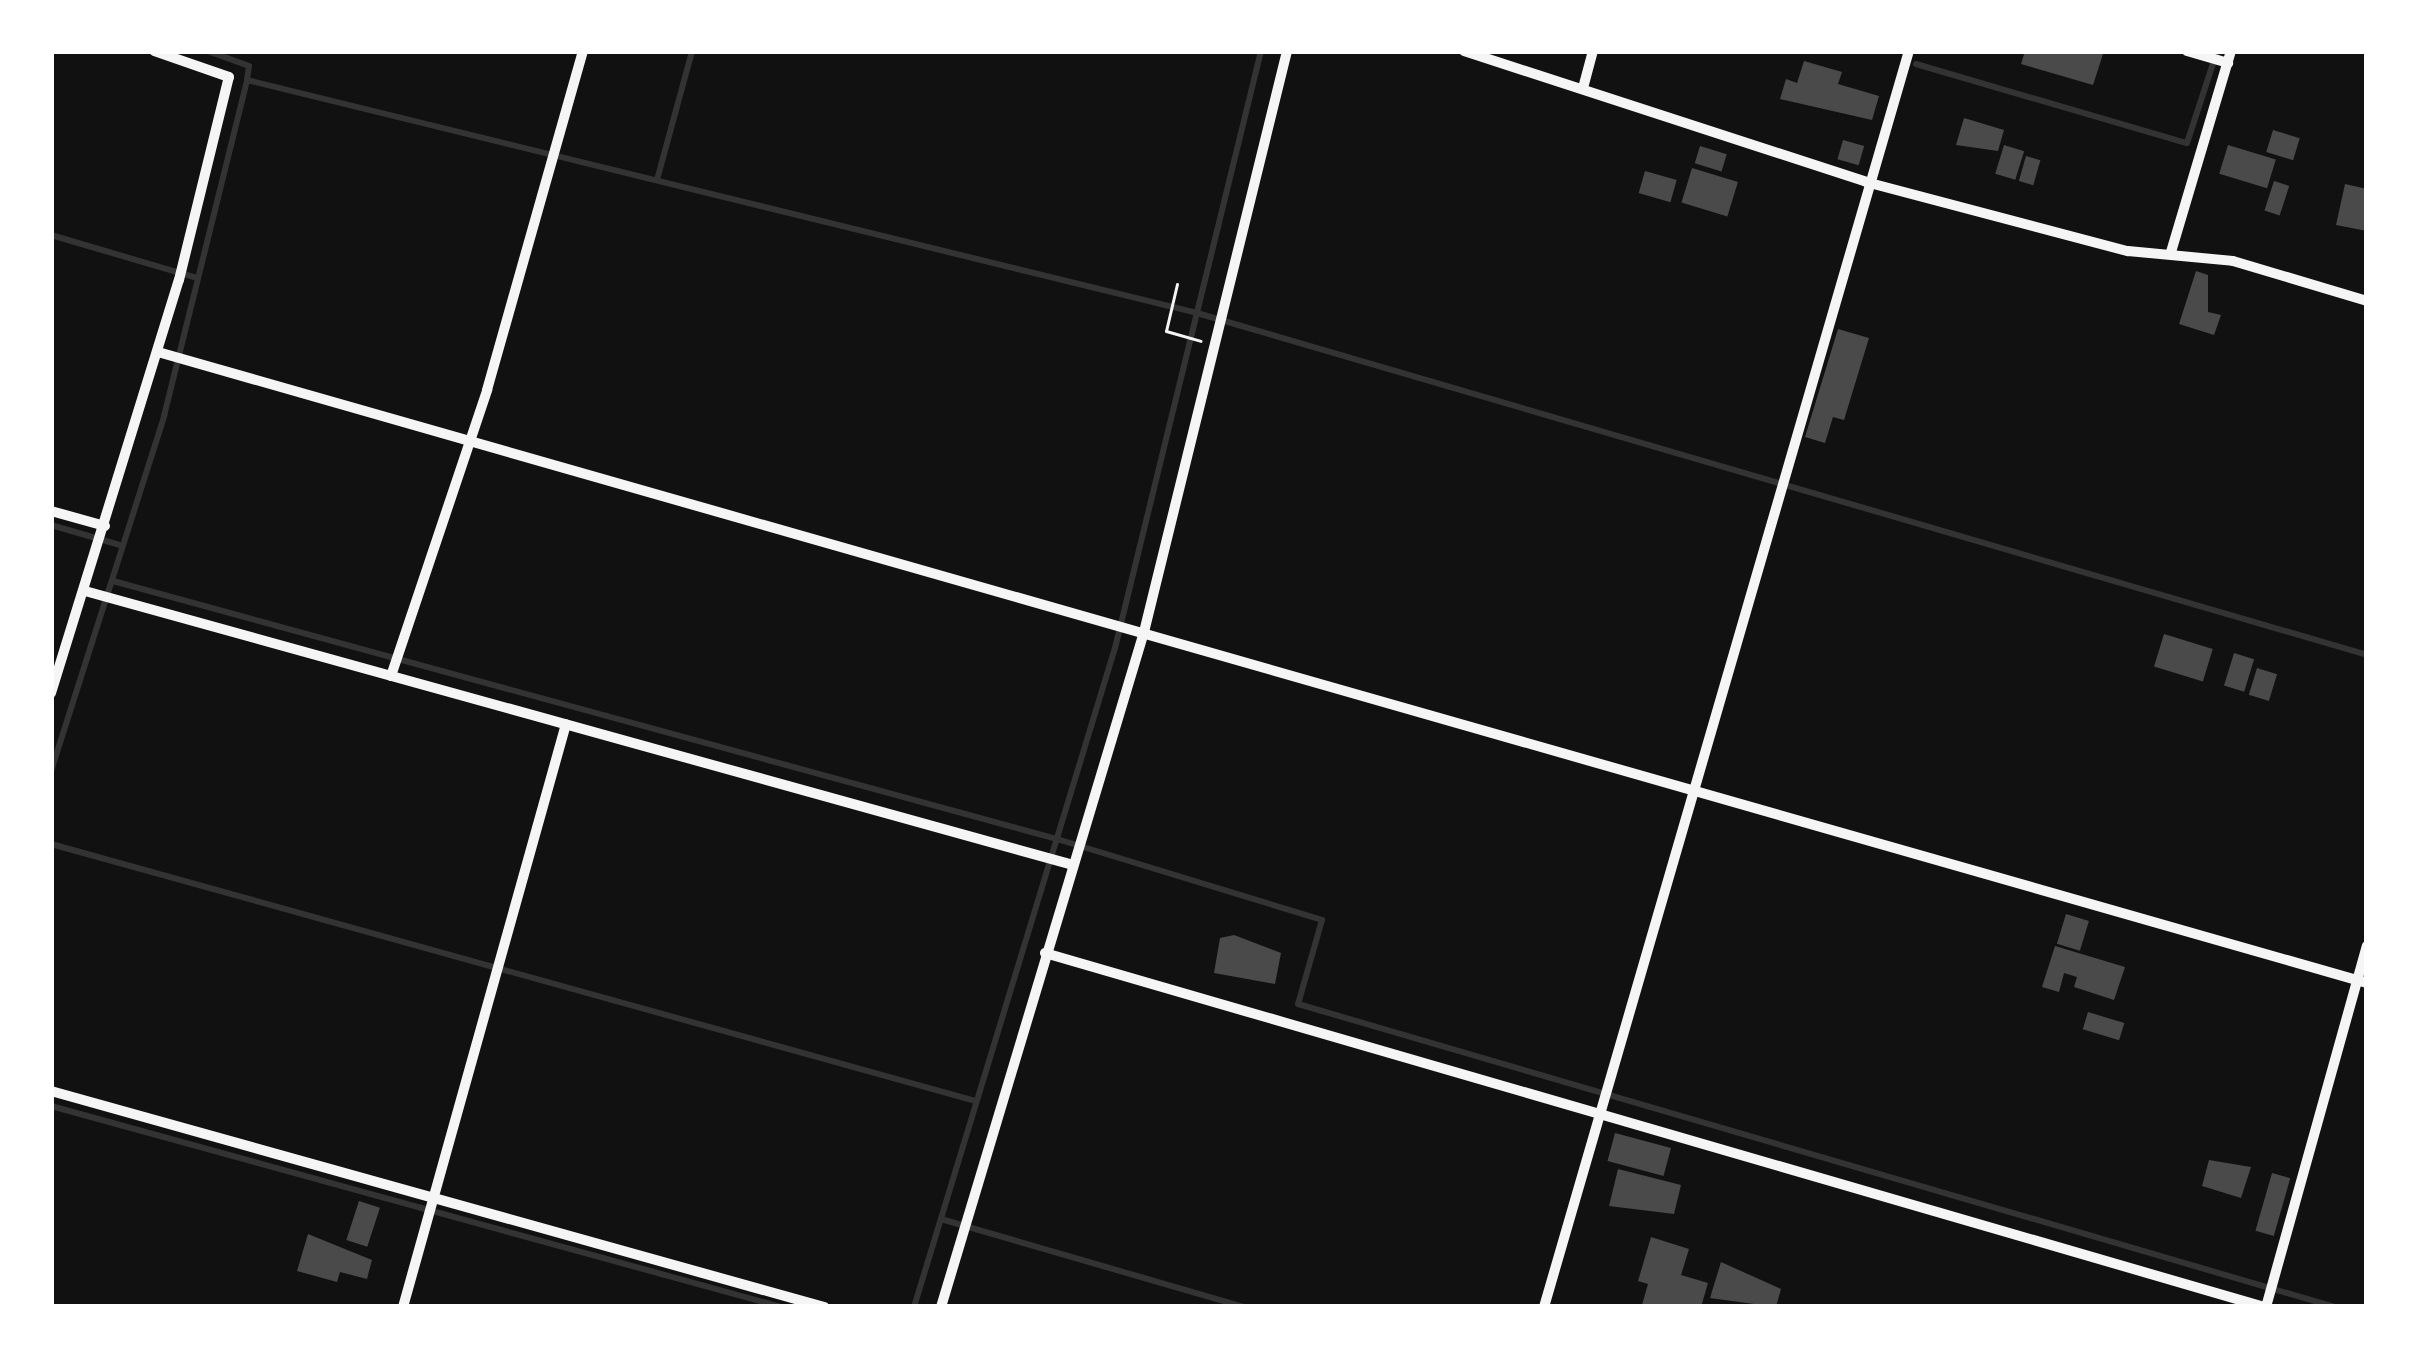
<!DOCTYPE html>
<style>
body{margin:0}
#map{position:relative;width:2418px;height:1358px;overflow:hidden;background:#111;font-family:"Golos Text",sans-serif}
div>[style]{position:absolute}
.stream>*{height:6px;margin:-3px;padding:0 3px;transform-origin:3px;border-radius:3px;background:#333}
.building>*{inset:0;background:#4a4a4a;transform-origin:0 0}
.path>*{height:3px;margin:-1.5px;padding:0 1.5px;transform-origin:1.5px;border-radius:1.5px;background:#f5f5f5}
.minor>*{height:10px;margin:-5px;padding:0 5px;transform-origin:5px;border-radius:5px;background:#f5f5f5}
span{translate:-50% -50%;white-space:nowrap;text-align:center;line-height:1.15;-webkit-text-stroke:12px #fff;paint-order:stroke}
.frame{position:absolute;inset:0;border:54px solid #fff;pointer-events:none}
</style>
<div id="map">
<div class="stream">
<div style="left:1916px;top:64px;width:282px;rotate:16.3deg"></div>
<div style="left:2187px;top:143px;width:97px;rotate:-71.9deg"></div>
<div style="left:247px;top:80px;width:978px;rotate:13.78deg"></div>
<div style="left:1197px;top:313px;width:1219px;rotate:16.29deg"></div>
<div style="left:657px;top:180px;width:134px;rotate:-74.8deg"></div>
<div style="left:51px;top:235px;width:152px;rotate:16.4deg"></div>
<div style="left:51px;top:525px;width:72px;rotate:16.2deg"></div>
<div style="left:113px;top:581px;width:979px;rotate:15.29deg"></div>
<div style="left:1057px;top:839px;width:277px;rotate:17deg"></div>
<div style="left:1322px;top:920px;width:87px;rotate:105.9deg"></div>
<div style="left:1298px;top:1004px;width:1080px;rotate:16.29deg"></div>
<div style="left:51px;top:771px;width:373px;rotate:-72.3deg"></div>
<div style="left:164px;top:416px;width:346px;rotate:-76.1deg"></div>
<div style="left:247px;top:80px;width:14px;rotate:-82deg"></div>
<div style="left:249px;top:66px;width:44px;rotate:-159.9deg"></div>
<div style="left:51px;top:844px;width:960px;rotate:15.53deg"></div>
<div style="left:51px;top:1106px;width:757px;rotate:15.39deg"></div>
<div style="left:941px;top:1219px;width:316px;rotate:16.2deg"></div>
<div style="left:914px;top:1307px;width:689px;rotate:-73.04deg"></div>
<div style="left:1115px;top:648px;width:615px;rotate:-76.26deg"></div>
</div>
<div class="building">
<div style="clip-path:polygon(2025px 51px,2104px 51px,2093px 85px,2021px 64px)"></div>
<div style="clip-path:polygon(1804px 61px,1842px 72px,1838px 84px,1879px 96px,1872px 120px,1780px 99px,1786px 79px,1797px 83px)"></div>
<div style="clip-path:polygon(1964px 118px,2004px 130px,1998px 151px,1956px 145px)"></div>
<div style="left:2273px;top:130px;width:28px;height:23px;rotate:17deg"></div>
<div style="left:1843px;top:140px;width:22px;height:20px;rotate:16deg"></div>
<div style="left:2004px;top:145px;width:21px;height:30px;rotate:17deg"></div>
<div style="left:2228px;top:145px;width:50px;height:30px;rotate:17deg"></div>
<div style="left:1700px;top:146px;width:28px;height:18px;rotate:17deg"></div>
<div style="left:2026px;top:156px;width:15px;height:26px;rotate:16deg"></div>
<div style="left:1692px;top:168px;width:48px;height:36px;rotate:17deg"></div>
<div style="left:1645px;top:171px;width:33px;height:23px;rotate:16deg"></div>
<div style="left:2274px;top:181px;width:16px;height:31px;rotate:18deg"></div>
<div style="clip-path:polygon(2345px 184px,2367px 189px,2367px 231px,2336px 225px)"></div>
<div style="clip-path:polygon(2196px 271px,2208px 275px,2208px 312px,2221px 315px,2214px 335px,2179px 324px)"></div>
<div style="clip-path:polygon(1838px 329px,1869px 338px,1844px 420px,1833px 417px,1825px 443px,1805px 437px)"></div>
<div style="left:2164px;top:634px;width:51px;height:34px;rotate:17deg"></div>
<div style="left:2234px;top:653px;width:21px;height:34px;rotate:17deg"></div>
<div style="left:2257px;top:668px;width:21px;height:28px;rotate:17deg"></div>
<div style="left:2066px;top:914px;width:24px;height:31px;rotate:17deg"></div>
<div style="clip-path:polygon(1234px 935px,1281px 953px,1275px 984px,1214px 973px,1220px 938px)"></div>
<div style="clip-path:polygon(2055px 946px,2125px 967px,2114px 1000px,2074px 987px,2077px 977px,2064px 973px,2059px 992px,2042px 987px)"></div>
<div style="left:2088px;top:1012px;width:38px;height:18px;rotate:17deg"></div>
<div style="left:1615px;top:1133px;width:58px;height:29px;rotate:15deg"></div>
<div style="clip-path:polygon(2209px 1160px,2251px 1167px,2241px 1198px,2202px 1186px)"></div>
<div style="clip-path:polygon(1618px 1169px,1681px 1185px,1674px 1214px,1609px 1206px)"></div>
<div style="left:2272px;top:1173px;width:19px;height:60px;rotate:16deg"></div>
<div style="left:359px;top:1201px;width:22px;height:41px;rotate:18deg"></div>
<div style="clip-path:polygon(308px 1234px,372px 1260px,367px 1279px,340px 1272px,337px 1282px,297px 1271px)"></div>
<div style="clip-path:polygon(1651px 1237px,1689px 1249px,1681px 1275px,1708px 1283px,1701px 1307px,1642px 1305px,1648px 1284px,1638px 1281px)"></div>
<div style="clip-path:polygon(1721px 1262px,1781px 1289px,1776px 1307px,1710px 1298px)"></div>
</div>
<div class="path">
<div style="left:1177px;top:284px;width:48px;rotate:103.2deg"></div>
<div style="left:1166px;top:331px;width:36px;rotate:16deg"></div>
</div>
<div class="minor">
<div style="left:1464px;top:51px;width:423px;rotate:18deg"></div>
<div style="left:1866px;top:182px;width:271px;rotate:14.8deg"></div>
<div style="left:2128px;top:251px;width:105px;rotate:5.4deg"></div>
<div style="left:2233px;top:261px;width:140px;rotate:16.6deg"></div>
<div style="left:2187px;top:51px;width:43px;rotate:16.3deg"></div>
<div style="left:1583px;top:88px;width:38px;rotate:-75deg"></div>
<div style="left:2171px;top:252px;width:210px;rotate:-73.4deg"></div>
<div style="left:158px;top:352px;width:2297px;rotate:15.94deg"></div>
<div style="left:51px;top:511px;width:56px;rotate:15.5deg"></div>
<div style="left:85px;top:591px;width:1025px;rotate:15.5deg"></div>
<div style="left:391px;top:676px;width:302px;rotate:-71.4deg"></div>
<div style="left:487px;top:390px;width:352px;rotate:-74.2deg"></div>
<div style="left:51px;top:693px;width:432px;rotate:-72.8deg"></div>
<div style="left:179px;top:280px;width:209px;rotate:-76.2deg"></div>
<div style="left:229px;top:77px;width:79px;rotate:-160.9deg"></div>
<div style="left:1045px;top:953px;width:1269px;rotate:16.19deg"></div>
<div style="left:51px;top:1091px;width:803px;rotate:15.61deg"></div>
<div style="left:403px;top:1307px;width:605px;rotate:-74.38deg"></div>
<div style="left:941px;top:1307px;width:705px;rotate:-73.26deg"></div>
<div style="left:1144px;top:632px;width:598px;rotate:-76.17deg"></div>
<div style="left:1544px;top:1307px;width:1308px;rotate:-73.8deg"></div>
<div style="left:2266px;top:1307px;width:375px;rotate:-74.4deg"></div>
</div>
<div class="frame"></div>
</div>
